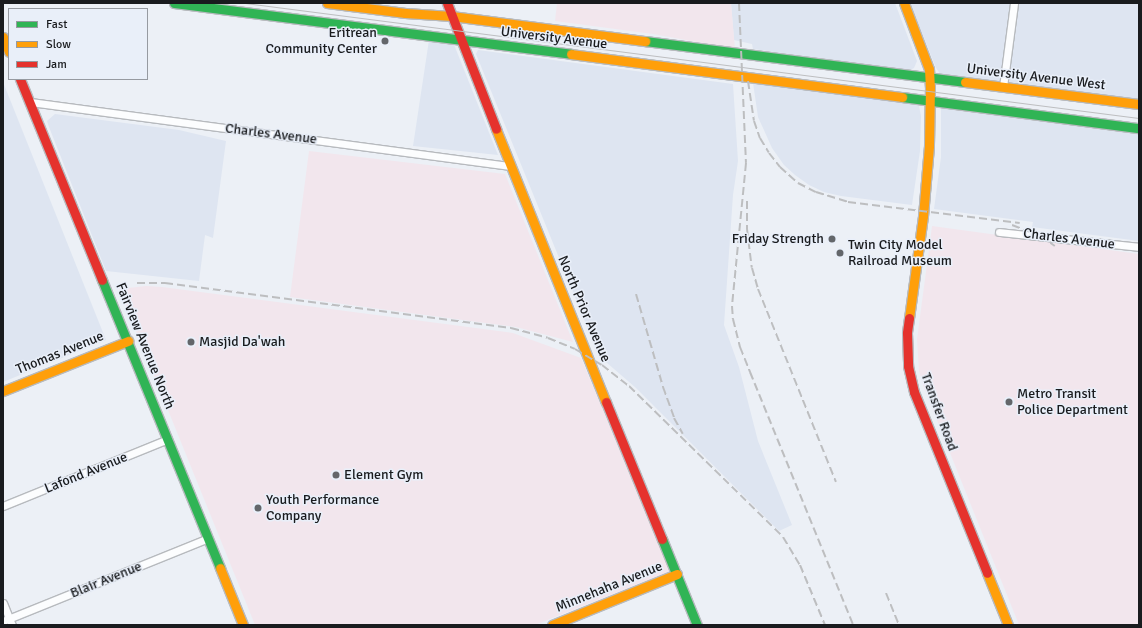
<!DOCTYPE html>
<style>
body{margin:0}
#map{position:relative;width:1142px;height:628px;overflow:hidden;background:#ecf0f6;font-family:Signika,sans-serif}
div>[style]{position:absolute}
.built>*{inset:0;background:#dee5f1}
.industrial>*{inset:0;background:#f2e6ed}
.roads{filter:drop-shadow(1px 0 #b7babe) drop-shadow(-1px 0 #b7babe) drop-shadow(0 1px #b7babe) drop-shadow(0 -1px #b7babe)}
.street>*{height:7px;margin:-3.5px;padding:0 3.5px;transform-origin:3.5px;border-radius:3.5px;background:#fcfdfe}
.fast>*{height:9px;margin:-4.5px;padding:0 4.5px;transform-origin:4.5px;border-radius:4.5px;background:#30b455}
.slow>*{height:9px;margin:-4.5px;padding:0 4.5px;transform-origin:4.5px;border-radius:4.5px;background:#ff9f0a}
.jam>*{height:9px;margin:-4.5px;padding:0 4.5px;transform-origin:4.5px;border-radius:4.5px;background:#e5322d}
.tram>*{height:1px;margin:-0.5px;padding:0 0.5px;transform-origin:0.5px;border-radius:0.5px;background:#bdbec0}
.rail>*{height:2px;margin-top:-1px;transform-origin:0;background:repeating-linear-gradient(90deg,#bdbec0 0 8px,transparent 0 12px)}
.dots>*{width:11px;height:11px;translate:-50% -50%;box-sizing:border-box;border:2px solid #e9eff9;border-radius:50%}
span{translate:-50% -50%;white-space:nowrap;text-align:center;line-height:1.15;-webkit-text-stroke:3px #e9eff9;paint-order:stroke}
.poi-label{font-size:14px;color:#191b1e}
.right{translate:-100% -50%;text-align:right}
.left{translate:0 -50%;text-align:left}
.street-label{font-size:14px;color:#191b1e}
.frame{position:absolute;inset:0;border:4px solid #191b1e;pointer-events:none}
.legend{position:absolute;left:8px;top:8px;width:140px;height:72px;box-sizing:border-box;background:#e9eff9;border:1px solid #969aa1;margin:0;padding:5px 7px;list-style:none;font-size:12px;color:#191b1e}
.legend li{display:flex;align-items:center;gap:8px;height:20px}
.legend b{width:20px;border:1px solid #969aa1}
</style>
<div id="map">
<div class="built">
<div style="clip-path:polygon(731px 3px,895px 3px,917px 61px,914px 68px,908px 71px,753px 49px,752px 44px,734px 40px)"></div>
<div style="clip-path:polygon(910px 3px,1139px 3px,1139px 101px,941px 75px,936px 68px)"></div>
<div style="clip-path:polygon(429px 40px,453px 42px,498px 155px,413px 146px)"></div>
<div style="clip-path:polygon(478px 50px,733px 84px,738px 161px,733px 195px,724px 325px,739px 367px,758px 441px,792px 525px,779px 531px,636px 388px,599px 356px,476px 54px)"></div>
<div style="clip-path:polygon(3px 82px,106px 340px,3px 382px)"></div>
<div style="clip-path:polygon(753px 83px,915px 103px,919px 106px,921px 116px,920px 151px,912px 205px,841px 196px,824px 192px,809px 185px,795px 175px,784px 165px,772px 148px,758px 117px)"></div>
<div style="clip-path:polygon(943px 107px,1139px 131px,1139px 241px,1032px 227px,1033px 222px,934px 209px,941px 157px,941px 109px)"></div>
<div style="clip-path:polygon(55px 114px,179px 130px,226px 141px,213px 238px,205px 235px,199px 281px,106px 271px,49px 127px,47px 121px)"></div>
</div>
<div class="industrial">
<div style="clip-path:polygon(557px 3px,731px 3px,735px 49px,653px 34px,555px 21px)"></div>
<div style="clip-path:polygon(309px 151px,505px 174px,573px 342px,516px 327px,290px 297px)"></div>
<div style="clip-path:polygon(932px 226px,1139px 254px,1139px 625px,1019px 625px,924px 388px,919px 371px,917px 339px)"></div>
<div style="clip-path:polygon(146px 286px,162px 287px,513px 333px,581px 358px,671px 571px,535px 625px,255px 625px,119px 289px)"></div>
</div>
<div class="roads">
<div class="street">
<div style="left:1003px;top:87px;width:85px;rotate:-82.5deg"></div>
<div style="left:30px;top:102px;width:485px;rotate:7.6deg"></div>
<div style="left:999px;top:232px;width:141px;rotate:6.1deg"></div>
<div style="left:3px;top:506px;width:178px;rotate:-22.1deg"></div>
<div style="left:3px;top:603px;width:24px;rotate:68deg"></div>
<div style="left:3px;top:621px;width:221px;rotate:-22deg"></div>
</div>
<div class="fast">
<div style="left:174px;top:3px;width:400px;rotate:7.3deg"></div>
<div style="left:645px;top:41px;width:323px;rotate:7.3deg"></div>
<div style="left:902px;top:97px;width:239px;rotate:7.5deg"></div>
<div style="left:102px;top:280px;width:311px;rotate:67.7deg"></div>
<div style="left:662px;top:539px;width:93px;rotate:67.9deg"></div>
</div>
<div class="slow">
<div style="left:327px;top:3px;width:79px;rotate:7.3deg"></div>
<div style="left:405px;top:13px;width:47px;rotate:3.7deg"></div>
<div style="left:452px;top:16px;width:195px;rotate:7.4deg"></div>
<div style="left:904px;top:3px;width:71px;rotate:69.3deg"></div>
<div style="left:929px;top:69px;width:18px;rotate:87deg"></div>
<div style="left:930px;top:87px;width:59px;rotate:91deg"></div>
<div style="left:929px;top:146px;width:70px;rotate:94.9deg"></div>
<div style="left:923px;top:216px;width:103px;rotate:97.8deg"></div>
<div style="left:3px;top:37px;width:16px;rotate:68deg"></div>
<div style="left:571px;top:54px;width:334px;rotate:7.4deg"></div>
<div style="left:965px;top:82px;width:175px;rotate:7.2deg"></div>
<div style="left:496px;top:129px;width:294px;rotate:68.1deg"></div>
<div style="left:3px;top:391px;width:135px;rotate:-21.8deg"></div>
<div style="left:220px;top:568px;width:61px;rotate:68deg"></div>
<div style="left:987px;top:573px;width:56px;rotate:68deg"></div>
<div style="left:552px;top:625px;width:135px;rotate:-22.2deg"></div>
</div>
<div class="jam">
<div style="left:447px;top:3px;width:135px;rotate:68.7deg"></div>
<div style="left:20px;top:79px;width:217px;rotate:67.8deg"></div>
<div style="left:909px;top:318px;width:15px;rotate:98deg"></div>
<div style="left:907px;top:333px;width:33px;rotate:88deg"></div>
<div style="left:908px;top:366px;width:27px;rotate:77deg"></div>
<div style="left:914px;top:392px;width:195px;rotate:68deg"></div>
<div style="left:606px;top:402px;width:148px;rotate:67.8deg"></div>
</div>
</div>
<div class="tram">
<div style="left:245px;top:3px;width:901px;rotate:7.33deg"></div>
</div>
<div class="rail">
<div style="left:739px;top:3px;width:160px;rotate:87.5deg"></div>
<div style="left:746px;top:163px;width:144px;rotate:95.6deg"></div>
<div style="left:732px;top:306px;width:13px;rotate:86deg"></div>
<div style="left:733px;top:319px;width:29px;rotate:76deg"></div>
<div style="left:740px;top:347px;width:27px;rotate:68deg"></div>
<div style="left:750px;top:372px;width:273px;rotate:67.8deg"></div>
<div style="left:748px;top:81px;width:40px;rotate:81.5deg"></div>
<div style="left:754px;top:121px;width:18px;rotate:71deg"></div>
<div style="left:760px;top:138px;width:17px;rotate:59deg"></div>
<div style="left:769px;top:153px;width:18px;rotate:52deg"></div>
<div style="left:780px;top:167px;width:24px;rotate:42deg"></div>
<div style="left:798px;top:183px;width:20px;rotate:27deg"></div>
<div style="left:816px;top:192px;width:34px;rotate:17deg"></div>
<div style="left:848px;top:202px;width:173px;rotate:7deg"></div>
<div style="left:747px;top:201px;width:28px;rotate:90deg"></div>
<div style="left:747px;top:229px;width:39px;rotate:83deg"></div>
<div style="left:752px;top:268px;width:22px;rotate:74deg"></div>
<div style="left:758px;top:289px;width:208px;rotate:68deg"></div>
<div style="left:1012px;top:225px;width:31px;rotate:21deg"></div>
<div style="left:1041px;top:236px;width:17px;rotate:36deg"></div>
<div style="left:137px;top:283px;width:28px"></div>
<div style="left:165px;top:283px;width:349px;rotate:7.4deg"></div>
<div style="left:511px;top:328px;width:38px;rotate:15deg"></div>
<div style="left:548px;top:338px;width:29px;rotate:22deg"></div>
<div style="left:575px;top:349px;width:31px;rotate:31deg"></div>
<div style="left:602px;top:365px;width:34px;rotate:38deg"></div>
<div style="left:629px;top:386px;width:216px;rotate:44.4deg"></div>
<div style="left:783px;top:537px;width:33px;rotate:59deg"></div>
<div style="left:800px;top:565px;width:65px;rotate:67.4deg"></div>
<div style="left:636px;top:294px;width:97px;rotate:73.8deg"></div>
<div style="left:663px;top:387px;width:33px;rotate:70deg"></div>
<div style="left:674px;top:418px;width:18px;rotate:61deg"></div>
<div style="left:886px;top:593px;width:35px;rotate:68deg"></div>
</div>
<div class="dots">
<div style="left:385px;top:41px;background:#63666a"></div>
<div style="left:832px;top:239px;background:#63666a"></div>
<div style="left:840px;top:253px;background:#63666a"></div>
<div style="left:191px;top:342px;background:#63666a"></div>
<div style="left:1009px;top:402px;background:#63666a"></div>
<div style="left:336px;top:475px;background:#63666a"></div>
<div style="left:258px;top:508px;background:#63666a"></div>
</div>
<div class="poi-label">
<span class="right" style="left:377px;top:41px">Eritrean<br>Community Center</span>
<span class="right" style="left:824px;top:239px">Friday Strength</span>
<span class="left" style="left:848px;top:253px">Twin City Model<br>Railroad Museum</span>
<span class="left" style="left:199px;top:342px">Masjid Da'wah</span>
<span class="left" style="left:1017px;top:402px">Metro Transit<br>Police Department</span>
<span class="left" style="left:344px;top:475px">Element Gym</span>
<span class="left" style="left:266px;top:508px">Youth Performance<br>Company</span>
</div>
<div class="street-label">
<span style="left:554px;top:38px;rotate:7deg">University Avenue</span>
<span style="left:1036px;top:77px;rotate:7deg">University Avenue West</span>
<span style="left:271px;top:134px;rotate:7deg">Charles Avenue</span>
<span style="left:1069px;top:239px;rotate:7deg">Charles Avenue</span>
<span style="left:584px;top:309px;rotate:67deg">North Prior Avenue</span>
<span style="left:145px;top:346px;rotate:68deg">Fairview Avenue North</span>
<span style="left:60px;top:353px;rotate:-22deg">Thomas Avenue</span>
<span style="left:939px;top:412px;rotate:70deg">Transfer Road</span>
<span style="left:86px;top:473px;rotate:-22deg">Lafond Avenue</span>
<span style="left:106px;top:580px;rotate:-22deg">Blair Avenue</span>
<span style="left:609px;top:587px;rotate:-22deg">Minnehaha Avenue</span>
</div>
<div class="frame"></div>
<ul class="legend">
<li><b style="height:5px;background:#30b455"></b>Fast</li>
<li><b style="height:5px;background:#ff9f0a"></b>Slow</li>
<li><b style="height:5px;background:#e5322d"></b>Jam</li>
</ul>
</div>
